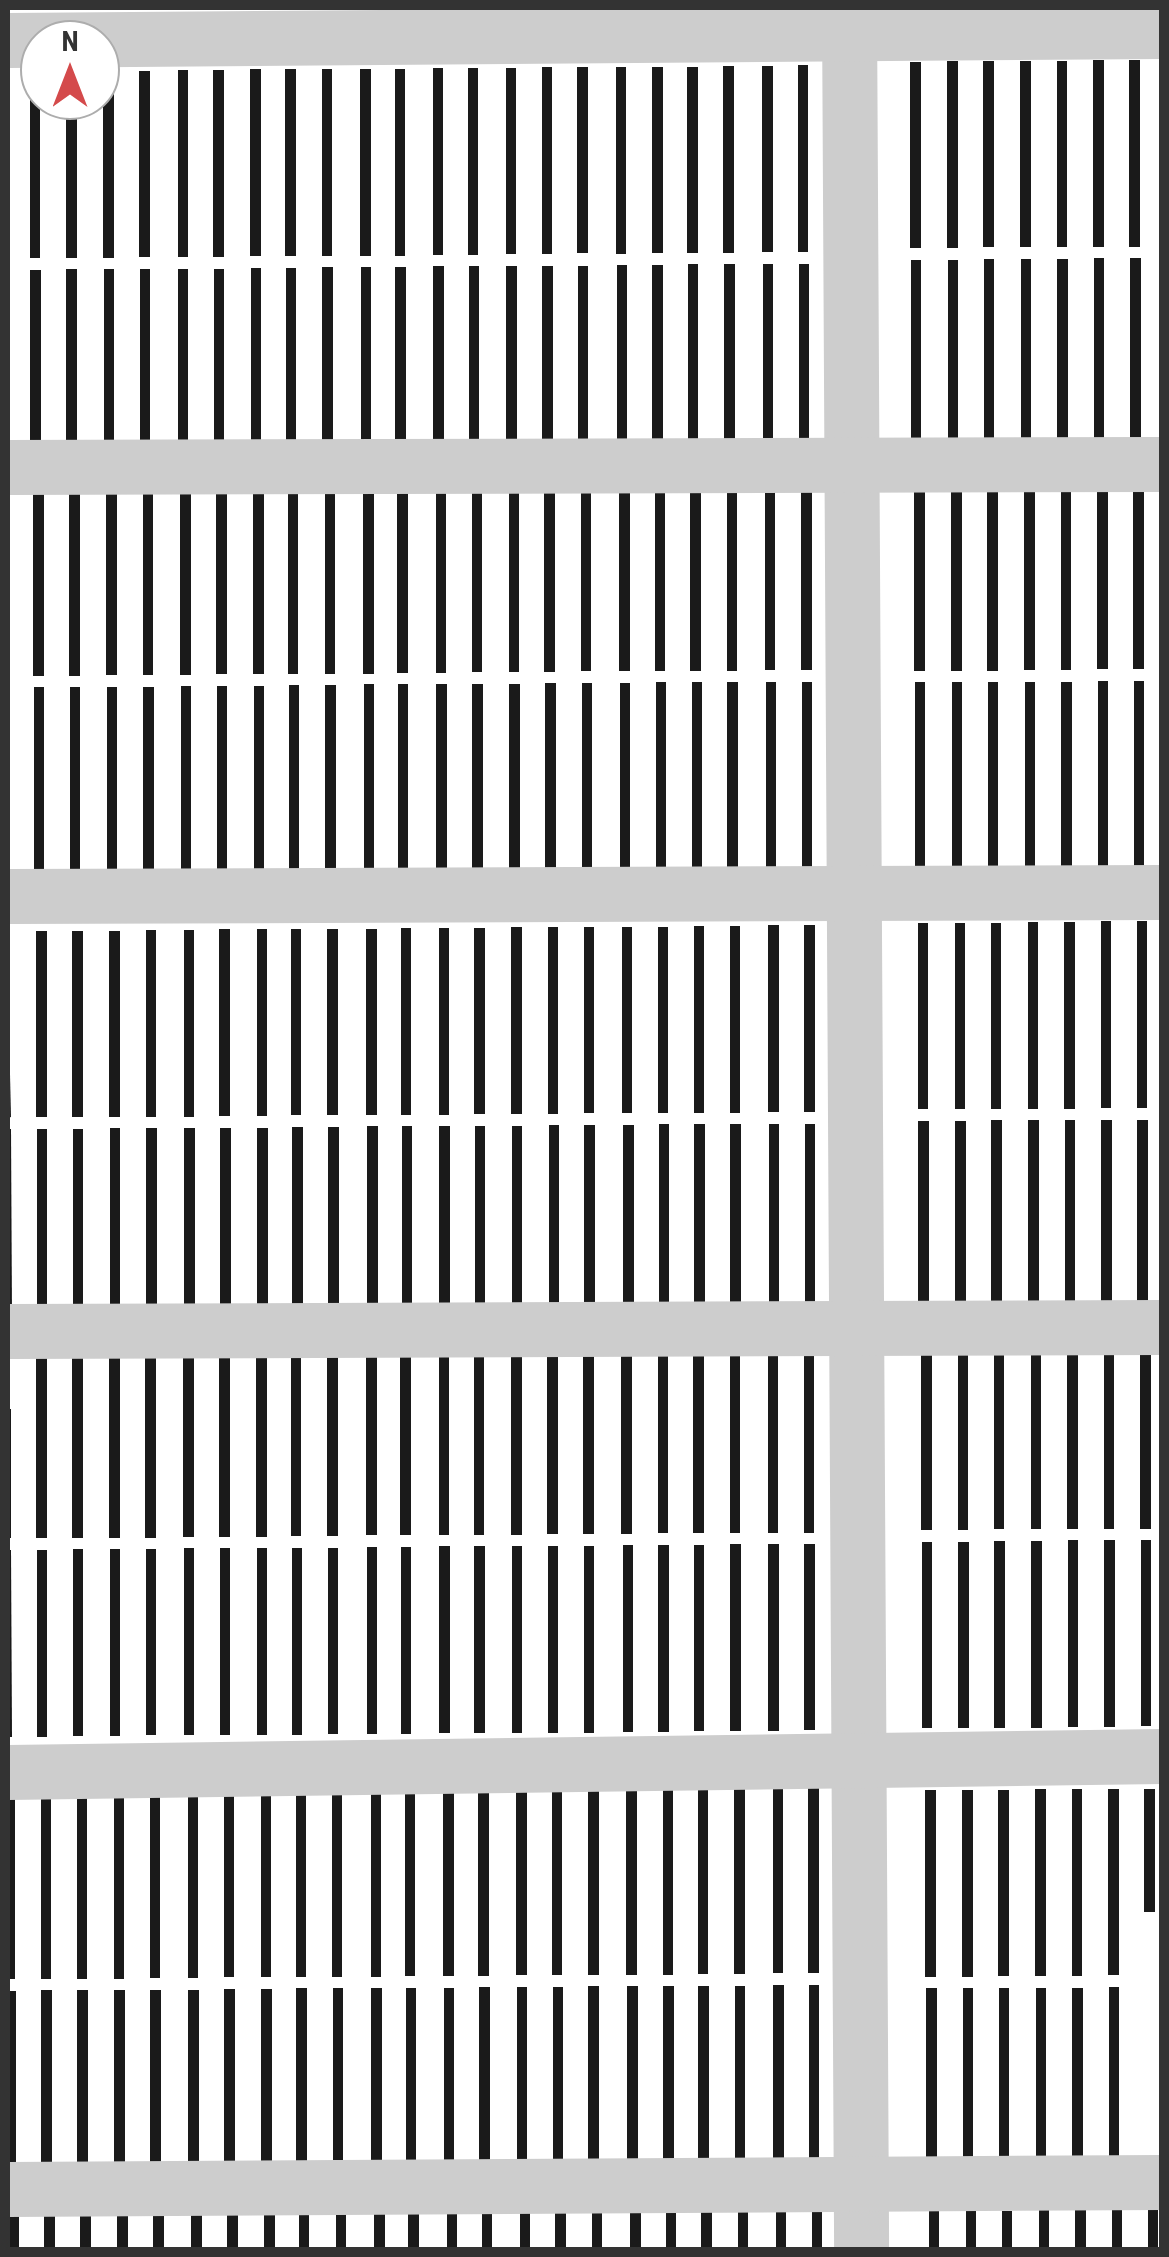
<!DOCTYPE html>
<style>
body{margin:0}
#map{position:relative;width:1169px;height:2257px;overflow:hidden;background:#fff;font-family:"Roboto Condensed",sans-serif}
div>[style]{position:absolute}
.building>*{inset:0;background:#1a1a1a;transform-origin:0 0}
.minor>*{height:55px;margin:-27.5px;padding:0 27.5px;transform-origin:27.5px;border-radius:27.5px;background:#cdcdcd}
span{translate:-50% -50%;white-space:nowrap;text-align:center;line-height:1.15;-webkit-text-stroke:10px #fff;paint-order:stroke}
.frame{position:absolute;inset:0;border:10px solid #333;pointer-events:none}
.north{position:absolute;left:20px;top:20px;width:100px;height:100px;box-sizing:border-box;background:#fff;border:2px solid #adadad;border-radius:50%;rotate:0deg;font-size:28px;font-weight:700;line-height:40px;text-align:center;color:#333}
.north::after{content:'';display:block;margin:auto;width:35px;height:45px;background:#d44a4b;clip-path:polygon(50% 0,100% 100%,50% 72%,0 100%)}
</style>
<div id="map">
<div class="building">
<div style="left:1104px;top:60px;width:187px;height:11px;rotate:90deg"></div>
<div style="left:1129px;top:60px;width:11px;height:187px"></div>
<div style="left:947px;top:61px;width:11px;height:187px"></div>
<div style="left:983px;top:61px;width:11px;height:186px"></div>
<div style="left:1020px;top:61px;width:11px;height:186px"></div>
<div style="left:1057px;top:61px;width:10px;height:186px"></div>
<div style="left:910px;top:62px;width:11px;height:186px"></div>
<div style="left:798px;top:65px;width:10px;height:187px"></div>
<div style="left:723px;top:66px;width:11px;height:187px"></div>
<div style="left:762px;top:66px;width:11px;height:186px"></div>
<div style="left:542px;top:67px;width:10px;height:187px"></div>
<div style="left:577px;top:67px;width:11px;height:186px"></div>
<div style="left:616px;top:67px;width:10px;height:187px"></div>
<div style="left:652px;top:67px;width:11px;height:186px"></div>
<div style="left:687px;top:67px;width:11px;height:186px"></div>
<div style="left:433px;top:68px;width:10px;height:187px"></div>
<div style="left:468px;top:68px;width:10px;height:187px"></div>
<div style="left:506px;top:68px;width:10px;height:186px"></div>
<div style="left:250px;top:69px;width:11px;height:187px"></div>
<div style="left:285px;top:69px;width:11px;height:187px"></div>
<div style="left:322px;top:69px;width:10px;height:187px"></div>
<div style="left:360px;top:69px;width:11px;height:187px"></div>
<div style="left:395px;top:69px;width:10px;height:187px"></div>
<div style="left:178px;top:70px;width:10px;height:187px"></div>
<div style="left:213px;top:70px;width:11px;height:187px"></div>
<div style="left:103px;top:71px;width:11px;height:187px"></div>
<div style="left:139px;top:71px;width:11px;height:186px"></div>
<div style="left:30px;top:72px;width:10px;height:186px"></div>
<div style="left:66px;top:100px;width:11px;height:158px"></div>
<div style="left:1094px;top:258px;width:10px;height:187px"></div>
<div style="left:1130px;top:258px;width:11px;height:187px"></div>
<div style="left:984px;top:259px;width:10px;height:187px"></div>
<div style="left:1021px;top:259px;width:10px;height:187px"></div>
<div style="left:1057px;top:259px;width:11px;height:186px"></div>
<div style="left:911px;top:260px;width:10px;height:186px"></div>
<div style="left:948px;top:260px;width:10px;height:186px"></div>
<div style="left:688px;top:264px;width:10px;height:187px"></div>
<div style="left:724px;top:264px;width:11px;height:187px"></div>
<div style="left:763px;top:264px;width:10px;height:186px"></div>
<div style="left:799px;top:264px;width:10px;height:186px"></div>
<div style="left:617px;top:265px;width:10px;height:187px"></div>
<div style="left:652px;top:265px;width:11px;height:186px"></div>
<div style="left:433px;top:266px;width:11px;height:187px"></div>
<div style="left:469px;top:266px;width:10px;height:187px"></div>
<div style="left:506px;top:266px;width:11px;height:187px"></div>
<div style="left:542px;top:266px;width:11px;height:187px"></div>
<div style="left:578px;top:266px;width:10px;height:186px"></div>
<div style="left:322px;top:267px;width:11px;height:187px"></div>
<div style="left:361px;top:267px;width:10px;height:187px"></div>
<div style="left:395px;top:267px;width:11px;height:186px"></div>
<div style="left:251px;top:268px;width:10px;height:187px"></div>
<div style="left:286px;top:268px;width:10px;height:187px"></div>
<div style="left:66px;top:269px;width:11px;height:187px"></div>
<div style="left:104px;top:269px;width:10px;height:187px"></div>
<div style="left:140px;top:269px;width:10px;height:186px"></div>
<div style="left:178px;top:269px;width:10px;height:186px"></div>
<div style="left:214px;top:269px;width:10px;height:186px"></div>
<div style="left:30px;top:270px;width:11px;height:186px"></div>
<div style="left:765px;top:483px;width:10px;height:187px"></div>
<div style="left:801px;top:483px;width:11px;height:187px"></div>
<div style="left:1024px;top:483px;width:11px;height:187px"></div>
<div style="left:1061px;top:483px;width:10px;height:187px"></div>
<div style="left:1097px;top:483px;width:11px;height:186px"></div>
<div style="left:1133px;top:483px;width:11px;height:186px"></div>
<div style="left:690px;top:484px;width:11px;height:187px"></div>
<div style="left:727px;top:484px;width:10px;height:187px"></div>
<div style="left:951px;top:484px;width:11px;height:187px"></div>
<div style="left:987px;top:484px;width:11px;height:187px"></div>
<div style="left:509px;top:485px;width:10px;height:187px"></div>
<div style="left:544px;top:485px;width:11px;height:187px"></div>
<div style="left:581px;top:485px;width:10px;height:186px"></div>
<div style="left:619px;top:485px;width:11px;height:186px"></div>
<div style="left:655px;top:485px;width:10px;height:186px"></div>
<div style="left:914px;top:485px;width:11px;height:186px"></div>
<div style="left:397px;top:486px;width:11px;height:187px"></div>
<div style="left:436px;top:486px;width:10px;height:187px"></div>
<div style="left:472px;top:486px;width:10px;height:186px"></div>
<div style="left:216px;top:487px;width:11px;height:187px"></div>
<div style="left:253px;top:487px;width:11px;height:187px"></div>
<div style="left:288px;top:487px;width:10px;height:187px"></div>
<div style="left:325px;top:487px;width:10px;height:187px"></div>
<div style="left:363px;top:487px;width:11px;height:187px"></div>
<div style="left:143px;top:488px;width:10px;height:187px"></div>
<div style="left:180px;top:488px;width:11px;height:187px"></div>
<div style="left:33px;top:489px;width:11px;height:187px"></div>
<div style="left:69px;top:489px;width:11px;height:187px"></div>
<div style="left:106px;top:489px;width:11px;height:186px"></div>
<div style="left:1098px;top:681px;width:10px;height:187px"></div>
<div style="left:1134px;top:681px;width:10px;height:187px"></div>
<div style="left:656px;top:682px;width:10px;height:187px"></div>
<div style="left:692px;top:682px;width:10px;height:187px"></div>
<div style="left:727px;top:682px;width:11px;height:186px"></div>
<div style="left:766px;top:682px;width:10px;height:186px"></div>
<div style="left:802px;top:682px;width:10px;height:186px"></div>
<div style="left:915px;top:682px;width:10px;height:187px"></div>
<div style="left:952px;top:682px;width:10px;height:187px"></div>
<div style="left:988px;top:682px;width:10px;height:186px"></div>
<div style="left:1025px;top:682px;width:10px;height:186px"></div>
<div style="left:1061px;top:682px;width:11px;height:186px"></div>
<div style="left:545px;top:683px;width:11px;height:187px"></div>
<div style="left:582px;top:683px;width:10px;height:187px"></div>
<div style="left:620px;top:683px;width:10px;height:186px"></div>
<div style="left:364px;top:684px;width:10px;height:187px"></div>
<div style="left:398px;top:684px;width:10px;height:187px"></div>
<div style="left:436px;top:684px;width:11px;height:187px"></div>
<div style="left:472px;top:684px;width:11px;height:187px"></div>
<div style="left:509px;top:684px;width:11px;height:187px"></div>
<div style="left:289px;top:685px;width:10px;height:187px"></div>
<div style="left:325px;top:685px;width:11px;height:187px"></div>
<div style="left:181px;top:686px;width:10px;height:187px"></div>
<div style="left:217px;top:686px;width:10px;height:187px"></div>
<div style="left:254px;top:686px;width:10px;height:186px"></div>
<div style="left:34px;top:687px;width:10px;height:187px"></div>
<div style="left:70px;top:687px;width:10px;height:186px"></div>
<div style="left:107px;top:687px;width:10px;height:186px"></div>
<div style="left:143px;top:687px;width:11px;height:186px"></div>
<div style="left:1101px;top:921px;width:10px;height:187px"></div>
<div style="left:1137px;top:921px;width:10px;height:187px"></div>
<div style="left:1028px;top:922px;width:10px;height:187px"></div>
<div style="left:1064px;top:922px;width:11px;height:187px"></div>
<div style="left:918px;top:923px;width:10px;height:186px"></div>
<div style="left:955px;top:923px;width:10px;height:186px"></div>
<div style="left:991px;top:923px;width:10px;height:186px"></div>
<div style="left:768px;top:925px;width:11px;height:187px"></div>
<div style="left:804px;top:925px;width:11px;height:187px"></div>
<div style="left:694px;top:926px;width:10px;height:187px"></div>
<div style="left:730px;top:926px;width:10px;height:187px"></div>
<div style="left:511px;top:927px;width:11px;height:187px"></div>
<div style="left:548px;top:927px;width:10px;height:187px"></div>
<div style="left:584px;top:927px;width:10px;height:186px"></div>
<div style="left:622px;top:927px;width:10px;height:186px"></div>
<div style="left:658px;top:927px;width:10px;height:186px"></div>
<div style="left:401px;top:928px;width:10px;height:187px"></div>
<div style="left:439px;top:928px;width:10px;height:187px"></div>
<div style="left:474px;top:928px;width:11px;height:186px"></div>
<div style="left:219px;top:929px;width:11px;height:187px"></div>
<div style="left:257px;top:929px;width:10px;height:187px"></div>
<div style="left:291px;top:929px;width:10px;height:186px"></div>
<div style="left:327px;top:929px;width:11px;height:186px"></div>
<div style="left:366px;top:929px;width:11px;height:186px"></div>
<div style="left:146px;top:930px;width:10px;height:187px"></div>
<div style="left:184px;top:930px;width:10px;height:187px"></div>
<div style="left:36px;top:931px;width:11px;height:186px"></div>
<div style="left:72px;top:931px;width:11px;height:186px"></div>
<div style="left:109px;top:931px;width:11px;height:186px"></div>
<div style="clip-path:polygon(8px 988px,11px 1117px,8px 1118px)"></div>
<div style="left:991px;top:1120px;width:11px;height:187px"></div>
<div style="left:1028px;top:1120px;width:11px;height:187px"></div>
<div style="left:1065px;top:1120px;width:10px;height:186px"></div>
<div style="left:1101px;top:1120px;width:11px;height:186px"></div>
<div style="left:1137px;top:1120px;width:11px;height:186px"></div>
<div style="left:918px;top:1121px;width:11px;height:187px"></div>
<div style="left:955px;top:1121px;width:11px;height:186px"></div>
<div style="left:659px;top:1124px;width:10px;height:187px"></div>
<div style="left:694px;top:1124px;width:11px;height:187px"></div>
<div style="left:730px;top:1124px;width:11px;height:186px"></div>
<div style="left:769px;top:1124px;width:10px;height:186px"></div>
<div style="left:805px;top:1124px;width:10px;height:186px"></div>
<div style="left:549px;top:1125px;width:10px;height:187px"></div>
<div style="left:584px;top:1125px;width:11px;height:187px"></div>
<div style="left:623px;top:1125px;width:11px;height:186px"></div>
<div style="left:367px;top:1126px;width:11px;height:187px"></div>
<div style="left:402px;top:1126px;width:10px;height:187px"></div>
<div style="left:439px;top:1126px;width:11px;height:186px"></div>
<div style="left:475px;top:1126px;width:10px;height:186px"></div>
<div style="left:512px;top:1126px;width:10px;height:186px"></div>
<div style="left:292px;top:1127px;width:11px;height:187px"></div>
<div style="left:328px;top:1127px;width:11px;height:187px"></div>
<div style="left:110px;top:1128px;width:10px;height:187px"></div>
<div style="left:146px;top:1128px;width:11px;height:187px"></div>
<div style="left:184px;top:1128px;width:11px;height:187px"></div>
<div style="left:220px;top:1128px;width:11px;height:187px"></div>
<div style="left:257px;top:1128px;width:11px;height:186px"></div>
<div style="clip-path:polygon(8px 1129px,11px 1129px,12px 1316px,8px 1316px)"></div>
<div style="left:37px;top:1129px;width:10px;height:187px"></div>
<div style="left:73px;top:1129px;width:10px;height:186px"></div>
<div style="left:1104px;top:1342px;width:10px;height:187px"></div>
<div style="left:1140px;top:1342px;width:11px;height:187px"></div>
<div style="left:921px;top:1343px;width:11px;height:187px"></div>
<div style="left:958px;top:1343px;width:10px;height:187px"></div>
<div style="left:994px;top:1343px;width:10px;height:186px"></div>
<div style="left:1031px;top:1343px;width:10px;height:186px"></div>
<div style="left:1067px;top:1343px;width:11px;height:186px"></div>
<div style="left:768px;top:1346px;width:10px;height:187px"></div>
<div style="left:804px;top:1346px;width:10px;height:187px"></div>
<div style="left:583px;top:1347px;width:11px;height:187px"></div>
<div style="left:621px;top:1347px;width:11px;height:187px"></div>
<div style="left:658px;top:1347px;width:10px;height:186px"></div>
<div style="left:693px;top:1347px;width:11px;height:186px"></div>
<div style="left:730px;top:1347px;width:10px;height:186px"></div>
<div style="left:474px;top:1348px;width:10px;height:187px"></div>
<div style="left:511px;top:1348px;width:11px;height:187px"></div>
<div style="left:547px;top:1348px;width:11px;height:186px"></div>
<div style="left:291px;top:1349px;width:10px;height:187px"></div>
<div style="left:327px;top:1349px;width:11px;height:187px"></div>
<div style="left:366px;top:1349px;width:11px;height:186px"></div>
<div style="left:400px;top:1349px;width:11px;height:186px"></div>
<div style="left:439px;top:1349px;width:10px;height:186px"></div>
<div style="left:219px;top:1350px;width:11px;height:187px"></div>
<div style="left:256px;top:1350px;width:11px;height:187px"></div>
<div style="left:36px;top:1351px;width:11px;height:187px"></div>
<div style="left:72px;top:1351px;width:11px;height:187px"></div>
<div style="left:109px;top:1351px;width:11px;height:187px"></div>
<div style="left:145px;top:1351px;width:11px;height:187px"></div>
<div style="left:183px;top:1351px;width:11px;height:186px"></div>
<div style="left:8px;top:1409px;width:3px;height:129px"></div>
<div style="left:1078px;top:1540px;width:187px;height:10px;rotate:90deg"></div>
<div style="left:1104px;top:1540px;width:11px;height:187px"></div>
<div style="left:1141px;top:1540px;width:10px;height:186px"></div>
<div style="left:994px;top:1541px;width:11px;height:187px"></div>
<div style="left:1031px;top:1541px;width:11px;height:187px"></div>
<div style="left:922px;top:1542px;width:10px;height:186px"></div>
<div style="left:958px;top:1542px;width:11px;height:186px"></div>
<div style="left:730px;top:1544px;width:11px;height:187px"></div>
<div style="left:768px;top:1544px;width:11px;height:187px"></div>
<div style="left:804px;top:1544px;width:11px;height:186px"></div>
<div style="left:623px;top:1545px;width:10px;height:187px"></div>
<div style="left:658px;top:1545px;width:11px;height:187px"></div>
<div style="left:694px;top:1545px;width:10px;height:186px"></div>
<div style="left:450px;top:1546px;width:187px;height:11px;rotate:90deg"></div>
<div style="left:474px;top:1546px;width:11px;height:187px"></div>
<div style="left:512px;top:1546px;width:10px;height:187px"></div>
<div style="left:548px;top:1546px;width:10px;height:187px"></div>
<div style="left:584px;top:1546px;width:10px;height:187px"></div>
<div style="left:367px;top:1547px;width:10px;height:187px"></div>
<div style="left:401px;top:1547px;width:10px;height:187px"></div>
<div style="left:184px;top:1548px;width:10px;height:187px"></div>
<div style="left:220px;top:1548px;width:10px;height:187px"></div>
<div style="left:257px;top:1548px;width:10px;height:187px"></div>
<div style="left:292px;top:1548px;width:10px;height:187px"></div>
<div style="left:328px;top:1548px;width:10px;height:186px"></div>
<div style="left:83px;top:1549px;width:187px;height:10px;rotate:90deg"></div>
<div style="left:110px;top:1549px;width:10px;height:187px"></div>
<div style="left:146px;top:1549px;width:10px;height:186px"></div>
<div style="clip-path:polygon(8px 1550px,11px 1550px,12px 1737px,8px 1737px)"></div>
<div style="left:37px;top:1550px;width:10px;height:187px"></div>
<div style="left:698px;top:1787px;width:10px;height:187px"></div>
<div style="left:734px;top:1787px;width:11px;height:187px"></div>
<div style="left:773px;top:1787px;width:10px;height:186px"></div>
<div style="left:808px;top:1787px;width:11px;height:186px"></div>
<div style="left:626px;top:1788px;width:11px;height:187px"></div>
<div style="left:663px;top:1788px;width:10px;height:187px"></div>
<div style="left:443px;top:1789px;width:11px;height:187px"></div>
<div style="left:478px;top:1789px;width:11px;height:187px"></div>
<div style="left:516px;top:1789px;width:11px;height:186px"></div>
<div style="left:552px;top:1789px;width:10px;height:186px"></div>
<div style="left:588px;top:1789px;width:11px;height:186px"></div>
<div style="left:1035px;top:1789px;width:11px;height:187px"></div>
<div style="left:1072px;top:1789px;width:10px;height:187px"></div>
<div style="left:1108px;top:1789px;width:11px;height:186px"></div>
<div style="left:1144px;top:1789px;width:11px;height:123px"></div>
<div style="left:332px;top:1790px;width:10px;height:187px"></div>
<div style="left:371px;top:1790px;width:10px;height:187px"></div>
<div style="left:405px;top:1790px;width:10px;height:186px"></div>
<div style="left:936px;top:1790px;width:187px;height:11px;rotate:90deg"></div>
<div style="left:962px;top:1790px;width:11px;height:187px"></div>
<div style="left:998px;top:1790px;width:11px;height:186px"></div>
<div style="left:150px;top:1791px;width:10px;height:187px"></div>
<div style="left:188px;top:1791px;width:10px;height:187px"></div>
<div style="left:224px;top:1791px;width:10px;height:186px"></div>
<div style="left:261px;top:1791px;width:10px;height:186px"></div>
<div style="left:296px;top:1791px;width:10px;height:186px"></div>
<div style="left:77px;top:1792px;width:10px;height:187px"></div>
<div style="left:114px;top:1792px;width:10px;height:187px"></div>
<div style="left:8px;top:1793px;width:7px;height:186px"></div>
<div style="left:41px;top:1793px;width:10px;height:186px"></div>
<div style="left:773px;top:1985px;width:11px;height:187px"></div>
<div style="left:809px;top:1985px;width:10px;height:187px"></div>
<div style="left:588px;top:1986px;width:11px;height:187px"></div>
<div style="left:627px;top:1986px;width:11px;height:187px"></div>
<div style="left:663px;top:1986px;width:11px;height:186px"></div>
<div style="left:698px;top:1986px;width:11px;height:186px"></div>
<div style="left:735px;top:1986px;width:10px;height:186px"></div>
<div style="left:479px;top:1987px;width:11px;height:187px"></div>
<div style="left:517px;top:1987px;width:10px;height:187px"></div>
<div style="left:553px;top:1987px;width:10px;height:186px"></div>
<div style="left:1109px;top:1987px;width:10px;height:187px"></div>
<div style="left:296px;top:1988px;width:11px;height:187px"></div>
<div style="left:333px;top:1988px;width:10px;height:187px"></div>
<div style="left:371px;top:1988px;width:11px;height:186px"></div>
<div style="left:406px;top:1988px;width:10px;height:186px"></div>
<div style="left:444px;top:1988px;width:10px;height:186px"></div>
<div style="left:926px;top:1988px;width:11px;height:187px"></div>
<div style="left:963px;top:1988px;width:10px;height:187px"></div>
<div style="left:999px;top:1988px;width:10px;height:186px"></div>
<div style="left:1036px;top:1988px;width:10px;height:186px"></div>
<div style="left:1072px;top:1988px;width:11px;height:186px"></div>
<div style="left:224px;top:1989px;width:11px;height:187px"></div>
<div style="left:261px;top:1989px;width:11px;height:187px"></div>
<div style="left:41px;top:1990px;width:11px;height:187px"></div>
<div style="left:77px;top:1990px;width:11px;height:187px"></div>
<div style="left:114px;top:1990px;width:11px;height:186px"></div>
<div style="left:150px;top:1990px;width:11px;height:186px"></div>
<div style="left:188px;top:1990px;width:11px;height:186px"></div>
<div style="left:8px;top:1991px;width:8px;height:186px"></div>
<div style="left:701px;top:2209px;width:11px;height:41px"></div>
<div style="left:738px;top:2209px;width:10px;height:41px"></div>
<div style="left:776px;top:2209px;width:10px;height:41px"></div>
<div style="left:812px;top:2209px;width:10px;height:41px"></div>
<div style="left:1112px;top:2209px;width:10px;height:41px"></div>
<div style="left:1148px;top:2209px;width:10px;height:41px"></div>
<div style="left:592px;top:2210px;width:10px;height:40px"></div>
<div style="left:630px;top:2210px;width:11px;height:40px"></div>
<div style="left:666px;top:2210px;width:10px;height:40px"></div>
<div style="left:1039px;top:2210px;width:10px;height:40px"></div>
<div style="left:1075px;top:2210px;width:11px;height:40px"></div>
<div style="left:408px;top:2211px;width:11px;height:39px"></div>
<div style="left:447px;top:2211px;width:10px;height:39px"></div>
<div style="left:482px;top:2211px;width:10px;height:39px"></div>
<div style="left:520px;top:2211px;width:10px;height:39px"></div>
<div style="left:555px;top:2211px;width:11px;height:39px"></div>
<div style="left:929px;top:2211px;width:10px;height:39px"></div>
<div style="left:966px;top:2211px;width:10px;height:39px"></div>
<div style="left:1002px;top:2211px;width:10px;height:39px"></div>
<div style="left:336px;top:2212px;width:10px;height:38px"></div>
<div style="left:374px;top:2212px;width:11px;height:38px"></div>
<div style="left:153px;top:2213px;width:11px;height:37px"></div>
<div style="left:191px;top:2213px;width:11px;height:37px"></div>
<div style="left:227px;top:2213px;width:11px;height:37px"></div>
<div style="left:264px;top:2213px;width:11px;height:37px"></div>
<div style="left:299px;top:2213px;width:10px;height:37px"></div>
<div style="left:44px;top:2214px;width:11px;height:36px"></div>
<div style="left:80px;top:2214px;width:11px;height:36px"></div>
<div style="left:117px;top:2214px;width:11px;height:36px"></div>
<div style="left:8px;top:2215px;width:11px;height:35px"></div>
</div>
<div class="minor">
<div style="left:849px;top:8px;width:2242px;rotate:89.69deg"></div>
<div style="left:8px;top:40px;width:1154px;rotate:-0.45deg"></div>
<div style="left:8px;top:467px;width:1154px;rotate:-0.15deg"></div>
<div style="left:8px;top:896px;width:1154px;rotate:-0.2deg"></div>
<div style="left:8px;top:1331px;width:1154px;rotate:-0.2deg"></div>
<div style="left:8px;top:1772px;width:1154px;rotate:-0.79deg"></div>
<div style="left:8px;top:2189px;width:1154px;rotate:-0.35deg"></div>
</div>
<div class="frame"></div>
<div class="north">N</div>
</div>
